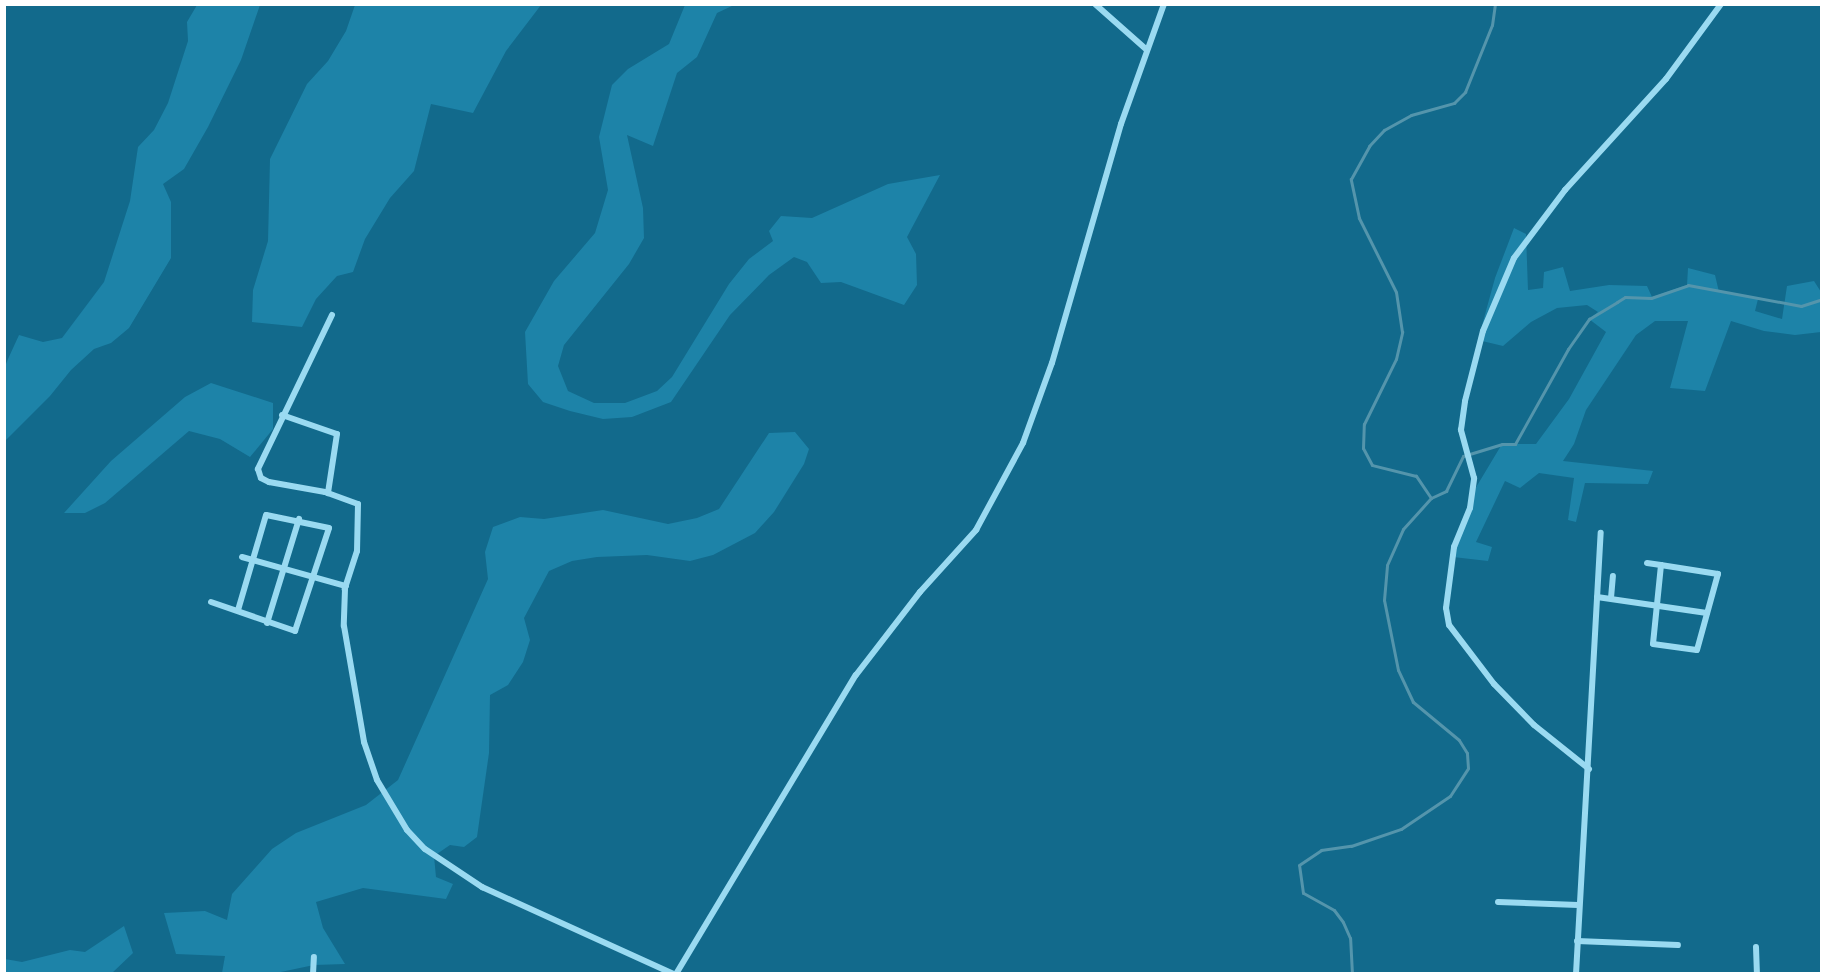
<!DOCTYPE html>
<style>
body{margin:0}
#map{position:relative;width:1826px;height:978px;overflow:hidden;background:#126a8c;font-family:Rubik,sans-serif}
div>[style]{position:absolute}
.green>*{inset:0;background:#1d83a8}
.stream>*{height:3px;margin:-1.5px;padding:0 1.5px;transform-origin:1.5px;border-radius:1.5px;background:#5495ac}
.street>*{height:6px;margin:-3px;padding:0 3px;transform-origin:3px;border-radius:3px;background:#9adaf1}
span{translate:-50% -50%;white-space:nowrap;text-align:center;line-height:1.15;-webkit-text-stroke:6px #126a8c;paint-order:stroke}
.frame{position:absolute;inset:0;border:6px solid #fff;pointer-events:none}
</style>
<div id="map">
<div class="green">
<div style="clip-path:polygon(197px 5px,260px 5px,241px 60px,208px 127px,184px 169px,163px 184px,171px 202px,171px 258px,129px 328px,111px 343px,94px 349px,71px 370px,50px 396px,5px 441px,4px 369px,8px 359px,19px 335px,43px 342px,62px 338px,104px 282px,130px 201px,138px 147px,154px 130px,168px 103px,188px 41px,187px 22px)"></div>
<div style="clip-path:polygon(355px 5px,541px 5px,506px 51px,473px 113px,431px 104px,414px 171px,390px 198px,365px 239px,353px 272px,337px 276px,316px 299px,302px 327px,252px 322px,253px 290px,268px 241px,270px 159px,307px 84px,328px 61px,346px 31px)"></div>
<div style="clip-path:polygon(685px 5px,734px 5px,717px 13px,697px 57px,677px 73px,653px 146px,627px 135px,643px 208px,644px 238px,629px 264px,564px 345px,558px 366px,568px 391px,594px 403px,625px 403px,657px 391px,672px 377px,729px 284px,749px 259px,773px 241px,769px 231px,781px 216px,812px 218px,888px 184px,940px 175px,907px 237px,916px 254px,917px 285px,904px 305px,841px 282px,821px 283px,807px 262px,794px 257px,769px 275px,730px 315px,671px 402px,632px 417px,603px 419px,570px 411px,543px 402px,528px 384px,525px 332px,554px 281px,595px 233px,608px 190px,599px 137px,612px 85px,628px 69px,669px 44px)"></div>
<div style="clip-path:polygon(1514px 228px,1526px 234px,1528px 290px,1543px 288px,1544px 272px,1563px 267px,1570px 291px,1609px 285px,1647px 286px,1652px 297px,1687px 285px,1688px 268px,1715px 275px,1719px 292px,1758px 299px,1755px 311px,1782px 319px,1787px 286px,1814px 281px,1821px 292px,1821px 332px,1795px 335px,1764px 331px,1731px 321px,1705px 391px,1670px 388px,1688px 321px,1655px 321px,1636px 335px,1586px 410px,1574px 444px,1563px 461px,1653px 471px,1648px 484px,1585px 483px,1576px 522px,1568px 520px,1574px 478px,1539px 473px,1520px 488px,1505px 481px,1476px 542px,1492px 547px,1488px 561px,1453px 557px,1472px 494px,1502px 444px,1536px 444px,1569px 399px,1606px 332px,1589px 319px,1598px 312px,1587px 305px,1557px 308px,1531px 322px,1503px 346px,1478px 340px,1495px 278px)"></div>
<div style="clip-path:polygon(211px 383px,273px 403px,273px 429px,250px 457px,220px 439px,189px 431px,105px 503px,85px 513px,64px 513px,111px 461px,185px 397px)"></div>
<div style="clip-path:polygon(795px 432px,809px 449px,804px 464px,774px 512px,755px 533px,713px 555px,690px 561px,647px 555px,597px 557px,572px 561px,549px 571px,524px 618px,530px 640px,523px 662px,508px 685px,490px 695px,489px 753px,477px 837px,464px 847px,450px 845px,434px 856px,436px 877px,453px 884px,446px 899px,363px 888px,316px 902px,323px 928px,345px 964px,314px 965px,276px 973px,222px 973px,225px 956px,176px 954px,164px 913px,205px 911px,227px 920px,232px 894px,272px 849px,296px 833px,366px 805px,398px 780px,488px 579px,485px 552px,493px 527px,520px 517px,544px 519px,603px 510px,668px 524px,697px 518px,719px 509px,769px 433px)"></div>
<div style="clip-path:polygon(124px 926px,133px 953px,112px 973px,5px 973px,5px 959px,22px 962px,70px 950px,85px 952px)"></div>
</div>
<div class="stream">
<div style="left:1431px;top:498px;width:27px;rotate:-124deg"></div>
<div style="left:1416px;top:476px;width:45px;rotate:-166deg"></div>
<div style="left:1372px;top:465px;width:19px;rotate:-118deg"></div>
<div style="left:1363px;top:448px;width:24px;rotate:-88deg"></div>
<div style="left:1364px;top:424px;width:72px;rotate:-63.8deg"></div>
<div style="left:1396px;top:359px;width:28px;rotate:-77deg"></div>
<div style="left:1402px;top:332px;width:40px;rotate:-98.5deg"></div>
<div style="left:1396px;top:292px;width:83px;rotate:-116.6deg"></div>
<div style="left:1359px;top:218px;width:40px;rotate:-102deg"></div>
<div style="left:1351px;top:179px;width:38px;rotate:-61deg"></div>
<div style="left:1369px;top:146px;width:22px;rotate:-47deg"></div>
<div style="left:1384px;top:130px;width:31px;rotate:-29deg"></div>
<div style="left:1411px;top:115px;width:45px;rotate:-15.6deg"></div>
<div style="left:1454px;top:103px;width:16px;rotate:-45deg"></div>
<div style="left:1465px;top:92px;width:72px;rotate:-68.1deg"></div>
<div style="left:1492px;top:25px;width:21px;rotate:-82deg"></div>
<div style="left:1352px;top:974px;width:36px;rotate:-93deg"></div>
<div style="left:1350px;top:938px;width:17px;rotate:-114deg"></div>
<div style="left:1343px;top:922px;width:15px;rotate:-127deg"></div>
<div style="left:1334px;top:910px;width:35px;rotate:-151deg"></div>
<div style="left:1303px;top:893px;width:28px;rotate:-98deg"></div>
<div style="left:1299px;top:865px;width:27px;rotate:-34deg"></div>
<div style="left:1321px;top:850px;width:30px;rotate:-8deg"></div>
<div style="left:1351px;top:846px;width:53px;rotate:-18.8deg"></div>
<div style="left:1401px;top:829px;width:59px;rotate:-34deg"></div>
<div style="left:1450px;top:796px;width:33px;rotate:-57deg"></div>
<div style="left:1468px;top:768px;width:15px;rotate:-94deg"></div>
<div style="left:1467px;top:753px;width:15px;rotate:-122deg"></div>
<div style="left:1459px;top:740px;width:60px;rotate:-140.4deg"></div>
<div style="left:1413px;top:702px;width:35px;rotate:-115deg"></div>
<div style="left:1398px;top:670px;width:71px;rotate:-101.3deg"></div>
<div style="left:1384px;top:600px;width:35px;rotate:-85deg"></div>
<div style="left:1387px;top:565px;width:39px;rotate:-66deg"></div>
<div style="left:1403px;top:529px;width:42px;rotate:-47.9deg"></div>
<div style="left:1431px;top:498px;width:17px;rotate:-25deg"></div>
<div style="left:1446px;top:491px;width:39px;rotate:-64deg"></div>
<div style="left:1463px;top:456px;width:41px;rotate:-17.1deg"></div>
<div style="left:1502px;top:444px;width:13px"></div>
<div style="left:1515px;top:444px;width:109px;rotate:-60.8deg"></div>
<div style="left:1568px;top:349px;width:37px;rotate:-55deg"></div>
<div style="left:1589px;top:319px;width:33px;rotate:-31deg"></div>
<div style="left:1617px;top:302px;width:9px;rotate:-32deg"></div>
<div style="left:1625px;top:297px;width:26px;rotate:2deg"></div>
<div style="left:1651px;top:298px;width:39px;rotate:-19deg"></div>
<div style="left:1688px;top:285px;width:115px;rotate:10.5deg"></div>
<div style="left:1801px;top:306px;width:22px;rotate:-18deg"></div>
</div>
<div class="street">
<div style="left:1095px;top:4px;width:69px;rotate:41.5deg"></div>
<div style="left:332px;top:315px;width:171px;rotate:115.7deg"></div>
<div style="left:258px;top:469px;width:9px;rotate:72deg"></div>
<div style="left:261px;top:478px;width:9px;rotate:27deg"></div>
<div style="left:269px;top:482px;width:57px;rotate:10.1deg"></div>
<div style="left:325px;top:492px;width:35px;rotate:20deg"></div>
<div style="left:358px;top:504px;width:47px;rotate:91.2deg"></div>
<div style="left:357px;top:551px;width:40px;rotate:108deg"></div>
<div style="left:345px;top:589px;width:37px;rotate:92deg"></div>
<div style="left:344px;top:626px;width:118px;rotate:80.2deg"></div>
<div style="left:364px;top:742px;width:40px;rotate:71.1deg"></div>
<div style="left:377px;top:780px;width:58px;rotate:59deg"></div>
<div style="left:407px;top:830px;width:26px;rotate:47deg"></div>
<div style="left:425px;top:849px;width:69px;rotate:33.7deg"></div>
<div style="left:482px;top:887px;width:211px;rotate:24.4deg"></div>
<div style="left:282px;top:415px;width:58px;rotate:19.1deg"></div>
<div style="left:337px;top:434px;width:60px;rotate:98.7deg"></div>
<div style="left:242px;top:557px;width:108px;rotate:15.6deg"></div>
<div style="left:1647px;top:563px;width:14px;rotate:8deg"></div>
<div style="left:1661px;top:565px;width:79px;rotate:95.8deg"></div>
<div style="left:1653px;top:644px;width:44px;rotate:7.8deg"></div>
<div style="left:1697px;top:650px;width:79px;rotate:-74.6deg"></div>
<div style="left:1718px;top:574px;width:58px;rotate:-171deg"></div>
<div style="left:1597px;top:597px;width:111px;rotate:8.3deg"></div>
<div style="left:1611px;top:598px;width:22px;rotate:-85deg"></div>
<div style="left:211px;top:602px;width:89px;rotate:19deg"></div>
<div style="left:295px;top:631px;width:108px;rotate:-71.7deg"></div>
<div style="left:329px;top:528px;width:64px;rotate:-168.3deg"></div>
<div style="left:266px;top:515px;width:99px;rotate:106.4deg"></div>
<div style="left:267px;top:623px;width:109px;rotate:-72.9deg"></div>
<div style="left:1589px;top:769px;width:70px;rotate:-141.3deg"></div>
<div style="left:1534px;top:725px;width:57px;rotate:-134.3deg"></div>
<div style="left:1494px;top:684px;width:74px;rotate:-127.3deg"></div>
<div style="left:1449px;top:625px;width:17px;rotate:-100deg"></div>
<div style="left:1446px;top:608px;width:62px;rotate:-82.5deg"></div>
<div style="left:1454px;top:547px;width:42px;rotate:-67.7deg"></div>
<div style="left:1470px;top:508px;width:30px;rotate:-82deg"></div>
<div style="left:1474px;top:478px;width:50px;rotate:-105.2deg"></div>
<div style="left:1461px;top:430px;width:29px;rotate:-82deg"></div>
<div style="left:1465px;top:401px;width:72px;rotate:-75.6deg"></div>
<div style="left:1483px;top:331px;width:79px;rotate:-67deg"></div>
<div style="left:1514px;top:258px;width:85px;rotate:-53.1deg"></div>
<div style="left:1565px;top:190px;width:150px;rotate:-47.7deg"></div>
<div style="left:1666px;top:79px;width:93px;rotate:-53.7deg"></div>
<div style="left:1498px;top:902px;width:80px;rotate:2.1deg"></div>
<div style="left:1577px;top:941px;width:101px;rotate:2.3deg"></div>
<div style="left:1756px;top:947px;width:27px;rotate:88deg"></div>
<div style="left:313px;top:974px;width:17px;rotate:-87deg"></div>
<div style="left:676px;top:974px;width:349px;rotate:-59deg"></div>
<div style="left:856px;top:675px;width:105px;rotate:-52.4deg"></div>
<div style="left:920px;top:592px;width:84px;rotate:-47.9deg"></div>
<div style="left:976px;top:530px;width:99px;rotate:-61.6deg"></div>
<div style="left:1023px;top:443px;width:85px;rotate:-70.1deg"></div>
<div style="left:1052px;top:363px;width:249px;rotate:-73.9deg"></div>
<div style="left:1121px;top:124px;width:127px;rotate:-70.3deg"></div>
<div style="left:1576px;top:974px;width:442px;rotate:-86.8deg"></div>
</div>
<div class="frame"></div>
</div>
